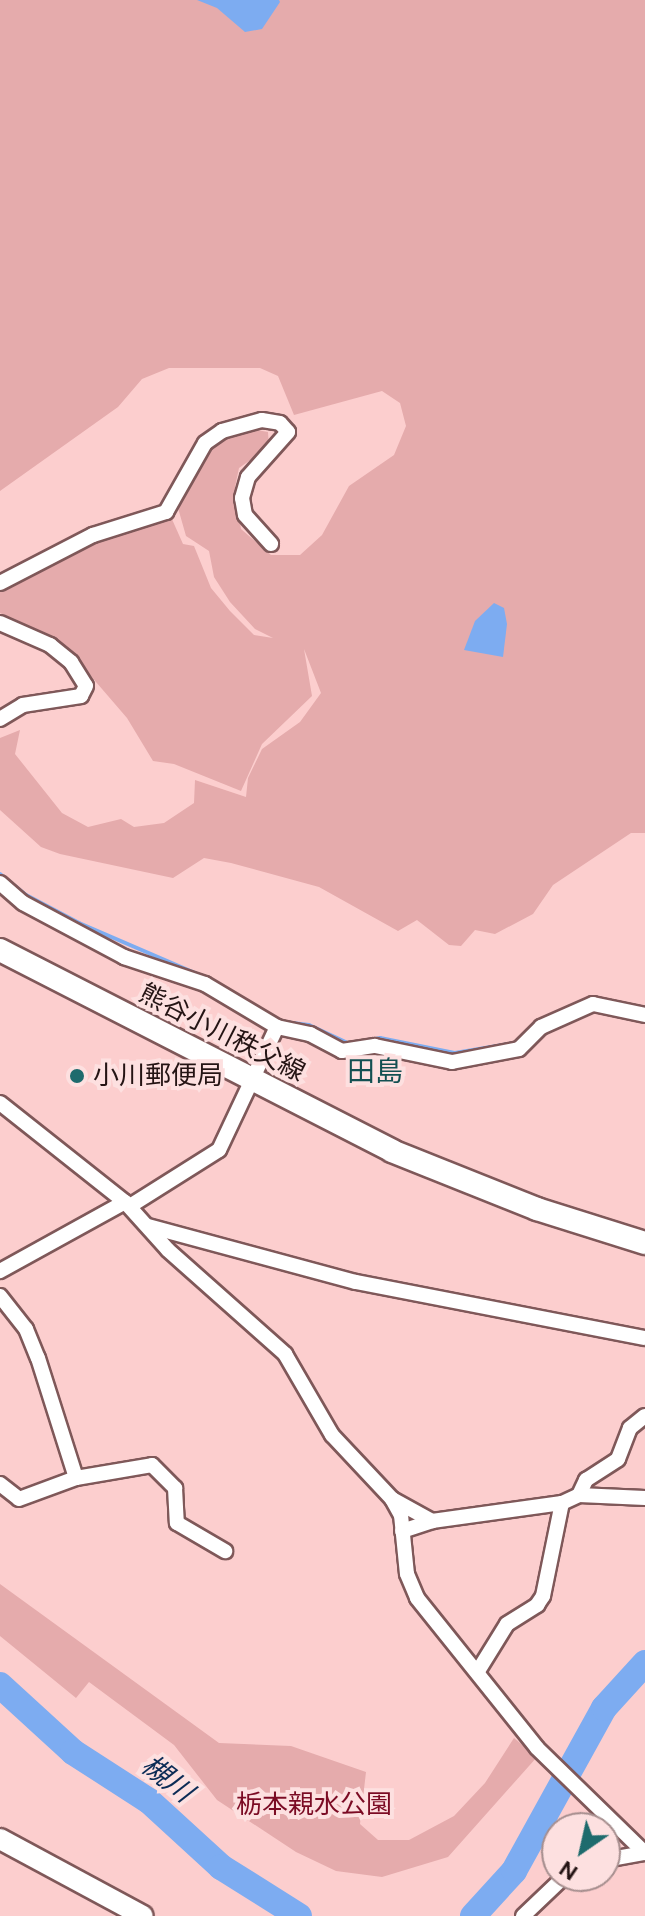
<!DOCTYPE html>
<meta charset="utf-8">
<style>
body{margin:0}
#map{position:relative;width:645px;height:1916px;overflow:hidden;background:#fccece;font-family:"DM Sans","Noto Sans JP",sans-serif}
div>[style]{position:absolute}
.green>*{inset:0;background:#e5abac}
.water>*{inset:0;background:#7dacf1}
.stream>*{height:4px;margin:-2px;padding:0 2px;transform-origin:2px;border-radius:2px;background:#7dacf1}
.river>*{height:26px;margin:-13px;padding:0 13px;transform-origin:13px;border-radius:13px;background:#7dacf1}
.roads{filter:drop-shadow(2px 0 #7f5859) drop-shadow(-2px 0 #7f5859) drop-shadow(0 2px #7f5859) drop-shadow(0 -2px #7f5859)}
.street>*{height:14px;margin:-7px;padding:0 7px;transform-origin:7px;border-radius:7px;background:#fff}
.secondary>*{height:20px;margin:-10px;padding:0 10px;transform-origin:10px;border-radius:10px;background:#fff}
.primary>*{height:22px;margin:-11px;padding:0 11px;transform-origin:11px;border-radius:11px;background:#fff}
.dots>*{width:22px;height:22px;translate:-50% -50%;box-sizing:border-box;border:4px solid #fde0e0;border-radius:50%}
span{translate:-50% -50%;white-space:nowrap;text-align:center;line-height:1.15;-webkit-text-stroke:8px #fde0e0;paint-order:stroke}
.street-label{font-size:26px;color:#241414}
.poi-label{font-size:26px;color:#241414}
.left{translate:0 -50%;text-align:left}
.park-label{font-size:26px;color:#7b0b24}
.neighbourhood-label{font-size:28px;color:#135052}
.water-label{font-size:28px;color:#0b2b55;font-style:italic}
.north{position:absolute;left:541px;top:1812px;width:80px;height:80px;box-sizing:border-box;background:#fde0e0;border:2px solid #a68e8e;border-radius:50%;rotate:214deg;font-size:22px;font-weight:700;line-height:32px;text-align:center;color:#241414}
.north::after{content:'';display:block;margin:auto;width:28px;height:36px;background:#1e6b6d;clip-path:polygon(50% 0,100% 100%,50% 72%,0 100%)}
</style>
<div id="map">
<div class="green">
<div style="clip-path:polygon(0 0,645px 0,645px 833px,631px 833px,553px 885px,533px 914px,495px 934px,475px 930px,461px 946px,449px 945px,417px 920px,398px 931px,319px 887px,231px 863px,204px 858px,173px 878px,60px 854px,41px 847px,0 810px,0 738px,20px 730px,15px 754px,62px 813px,88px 827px,121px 819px,134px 827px,164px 823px,194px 803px,195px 780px,246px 797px,248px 778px,262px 749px,300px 722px,321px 693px,304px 649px,312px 696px,262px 744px,241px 791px,174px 764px,153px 761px,127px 718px,65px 646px,0 613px,0 590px,98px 541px,171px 517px,183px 544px,194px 546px,211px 588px,230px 611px,254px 635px,273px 638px,255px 629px,230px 602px,214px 577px,209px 551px,186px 536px,178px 508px,205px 451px,224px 435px,252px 429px,268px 432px,269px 447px,239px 468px,235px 487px,241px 529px,271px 555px,300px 555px,322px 535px,349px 486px,394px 455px,406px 426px,400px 403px,382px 391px,294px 415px,278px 376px,260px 368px,169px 368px,142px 379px,118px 407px,0 491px)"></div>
<div style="clip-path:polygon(0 1584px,219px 1743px,291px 1746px,366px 1772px,360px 1824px,378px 1840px,409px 1840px,454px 1816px,485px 1783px,514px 1738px,537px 1757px,448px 1857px,382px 1877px,336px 1871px,296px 1852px,217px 1800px,174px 1745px,89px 1682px,76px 1698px,0 1636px)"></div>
</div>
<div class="water">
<div style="clip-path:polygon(197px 0,279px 0,280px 2px,262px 29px,245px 32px,217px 8px)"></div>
<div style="clip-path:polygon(494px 603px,504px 608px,507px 624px,503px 657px,464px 650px,475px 621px)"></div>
</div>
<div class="stream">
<div style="left:0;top:874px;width:33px;rotate:39deg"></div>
<div style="left:26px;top:895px;width:60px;rotate:27.8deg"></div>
<div style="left:79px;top:923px;width:132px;rotate:23.3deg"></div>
<div style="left:208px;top:979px;width:47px;rotate:29.3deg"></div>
<div style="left:284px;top:1022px;width:25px;rotate:7deg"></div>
<div style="left:309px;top:1025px;width:45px;rotate:24.9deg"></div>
<div style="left:350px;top:1044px;width:31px;rotate:-11deg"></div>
<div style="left:380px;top:1038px;width:76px;rotate:11.3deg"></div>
<div style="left:455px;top:1053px;width:61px;rotate:-9.5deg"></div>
</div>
<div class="river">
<div style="left:0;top:1685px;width:99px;rotate:42.5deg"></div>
<div style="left:73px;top:1752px;width:90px;rotate:32.8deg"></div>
<div style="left:149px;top:1801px;width:98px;rotate:42.5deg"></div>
<div style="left:221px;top:1867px;width:92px;rotate:32.1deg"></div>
<div style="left:473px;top:1916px;width:61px;rotate:-47.7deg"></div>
<div style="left:514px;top:1871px;width:186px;rotate:-61.1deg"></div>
<div style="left:604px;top:1708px;width:61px;rotate:-47.7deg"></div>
</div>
<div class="roads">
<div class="street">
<div style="left:0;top:583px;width:105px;rotate:-27.3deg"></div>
<div style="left:93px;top:535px;width:77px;rotate:-17.5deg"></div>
<div style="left:166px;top:512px;width:79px;rotate:-60.5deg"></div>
<div style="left:205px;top:443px;width:21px;rotate:-35deg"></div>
<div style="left:222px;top:431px;width:41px;rotate:-15.4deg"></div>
<div style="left:262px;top:420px;width:18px;rotate:9deg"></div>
<div style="left:280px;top:423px;width:12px;rotate:48deg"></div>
<div style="left:288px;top:432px;width:60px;rotate:131.6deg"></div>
<div style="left:248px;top:477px;width:22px;rotate:106deg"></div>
<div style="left:242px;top:498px;width:17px;rotate:80deg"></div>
<div style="left:245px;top:515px;width:39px;rotate:48deg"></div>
<div style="left:0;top:623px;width:55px;rotate:23.7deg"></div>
<div style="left:50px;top:645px;width:27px;rotate:39deg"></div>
<div style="left:71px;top:662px;width:28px;rotate:58deg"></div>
<div style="left:86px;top:686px;width:11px;rotate:117deg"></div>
<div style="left:81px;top:696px;width:59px;rotate:171.2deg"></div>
<div style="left:23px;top:705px;width:27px;rotate:149deg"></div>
<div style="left:0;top:883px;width:30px;rotate:41deg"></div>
<div style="left:23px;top:903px;width:115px;rotate:28.1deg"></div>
<div style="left:124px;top:957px;width:85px;rotate:18.4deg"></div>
<div style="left:205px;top:984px;width:84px;rotate:30.8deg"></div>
<div style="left:277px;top:1027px;width:34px;rotate:12deg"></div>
<div style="left:310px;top:1034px;width:36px;rotate:28deg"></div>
<div style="left:342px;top:1051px;width:33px;rotate:-9deg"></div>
<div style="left:375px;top:1046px;width:79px;rotate:11.7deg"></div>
<div style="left:452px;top:1062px;width:68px;rotate:-11deg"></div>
<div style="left:519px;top:1049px;width:31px;rotate:-45deg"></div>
<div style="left:541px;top:1027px;width:57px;rotate:-23.9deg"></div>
<div style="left:593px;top:1004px;width:53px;rotate:11.9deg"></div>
<div style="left:0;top:1103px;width:159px;rotate:38.4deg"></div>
<div style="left:125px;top:1202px;width:143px;rotate:151.1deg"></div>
<div style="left:125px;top:1202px;width:64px;rotate:48.1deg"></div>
<div style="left:168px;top:1250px;width:157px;rotate:41.6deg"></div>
<div style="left:285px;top:1354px;width:94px;rotate:59.9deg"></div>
<div style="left:332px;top:1435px;width:88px;rotate:46.8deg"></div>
<div style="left:392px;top:1499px;width:18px;rotate:61deg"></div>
<div style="left:401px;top:1515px;width:59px;rotate:84.2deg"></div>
<div style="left:407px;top:1574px;width:26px;rotate:67deg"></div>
<div style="left:417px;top:1598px;width:192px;rotate:51.3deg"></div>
<div style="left:537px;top:1748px;width:151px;rotate:44.2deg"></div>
<div style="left:130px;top:1206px;width:105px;rotate:-32.2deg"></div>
<div style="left:219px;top:1150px;width:136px;rotate:-64.8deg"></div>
<div style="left:148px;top:1226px;width:215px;rotate:15.1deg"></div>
<div style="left:356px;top:1282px;width:294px;rotate:11deg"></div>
<div style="left:0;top:1296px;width:42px;rotate:51.8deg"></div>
<div style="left:26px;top:1329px;width:31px;rotate:68deg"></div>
<div style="left:38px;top:1358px;width:126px;rotate:72.4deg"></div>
<div style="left:0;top:1484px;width:24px;rotate:38deg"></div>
<div style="left:19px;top:1499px;width:61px;rotate:-20.2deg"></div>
<div style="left:76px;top:1478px;width:77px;rotate:-9.7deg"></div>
<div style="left:152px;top:1465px;width:33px;rotate:45deg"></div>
<div style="left:175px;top:1488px;width:35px;rotate:87deg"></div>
<div style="left:177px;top:1523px;width:56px;rotate:30.3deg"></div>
<div style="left:579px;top:1495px;width:66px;rotate:2.6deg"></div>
<div style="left:392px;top:1499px;width:46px;rotate:28.8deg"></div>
<div style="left:402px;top:1531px;width:32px;rotate:-18deg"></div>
<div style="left:432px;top:1521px;width:131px;rotate:-7.9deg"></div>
<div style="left:478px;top:1671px;width:55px;rotate:-58.3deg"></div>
<div style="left:507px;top:1624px;width:36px;rotate:-32deg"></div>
<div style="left:537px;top:1605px;width:11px;rotate:-56deg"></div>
<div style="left:543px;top:1596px;width:95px;rotate:-78.5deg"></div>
<div style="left:562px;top:1503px;width:19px;rotate:-25deg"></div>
<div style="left:579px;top:1495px;width:17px;rotate:-65deg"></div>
<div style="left:586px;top:1480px;width:38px;rotate:-33deg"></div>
<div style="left:618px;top:1459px;width:33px;rotate:-69deg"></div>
<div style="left:630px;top:1428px;width:19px;rotate:-39deg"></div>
<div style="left:605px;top:1860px;width:39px;rotate:-10deg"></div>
<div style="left:523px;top:1916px;width:58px;rotate:-43.6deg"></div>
</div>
<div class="secondary">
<div style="left:0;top:1839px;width:162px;rotate:28.3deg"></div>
</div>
<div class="primary">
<div style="left:0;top:950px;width:441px;rotate:27.1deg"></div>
<div style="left:392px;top:1151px;width:156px;rotate:21.8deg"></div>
<div style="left:537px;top:1209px;width:113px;rotate:17.5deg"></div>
</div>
</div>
<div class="dots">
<div style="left:77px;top:1076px;background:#1e6b6d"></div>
</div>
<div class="street-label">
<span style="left:222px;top:1033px;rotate:27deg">熊谷小川秩父線</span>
</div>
<div class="poi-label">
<span class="left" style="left:93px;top:1076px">小川郵便局</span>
</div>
<div class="park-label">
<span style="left:314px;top:1805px">栃本親水公園</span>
</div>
<div class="neighbourhood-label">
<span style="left:375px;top:1072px">田島</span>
</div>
<div class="water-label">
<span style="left:167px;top:1779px;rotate:38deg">槻川</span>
</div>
<div class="north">N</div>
</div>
